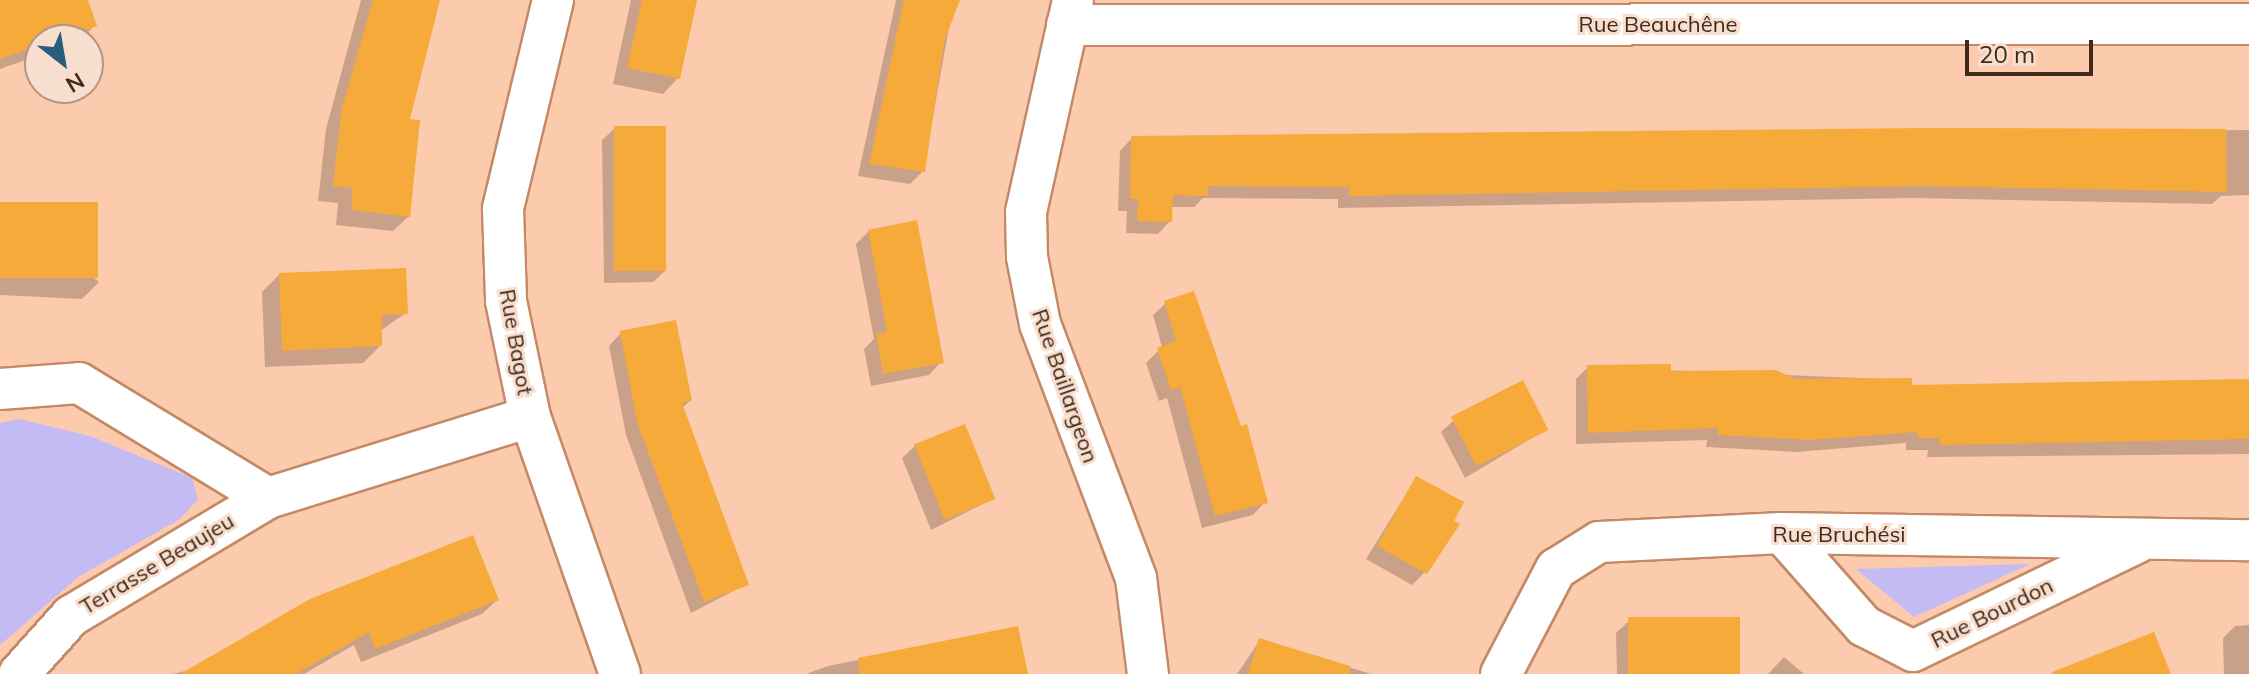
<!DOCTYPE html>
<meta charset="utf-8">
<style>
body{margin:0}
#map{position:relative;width:2249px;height:674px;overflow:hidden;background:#fccaac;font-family:Mulish,sans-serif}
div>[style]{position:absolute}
.green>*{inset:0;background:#c4baf4}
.shadow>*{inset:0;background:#0003}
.building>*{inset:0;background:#f5aa39;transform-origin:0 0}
.roads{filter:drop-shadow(2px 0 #c48965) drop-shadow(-2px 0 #c48965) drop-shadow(0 2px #c48965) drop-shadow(0 -2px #c48965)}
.street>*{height:40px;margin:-20px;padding:0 20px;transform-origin:20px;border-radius:20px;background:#fff}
span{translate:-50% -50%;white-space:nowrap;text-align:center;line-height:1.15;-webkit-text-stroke:6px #f7dece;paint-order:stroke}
.street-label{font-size:22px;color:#422a1b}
.north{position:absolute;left:24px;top:24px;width:80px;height:80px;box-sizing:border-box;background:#f7dece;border:2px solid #af9686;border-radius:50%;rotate:149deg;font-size:22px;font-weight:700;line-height:32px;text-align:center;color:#422a1b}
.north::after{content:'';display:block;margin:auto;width:28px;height:36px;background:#285e79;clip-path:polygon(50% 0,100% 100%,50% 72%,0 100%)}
.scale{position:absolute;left:1965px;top:40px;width:128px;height:36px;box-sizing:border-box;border:4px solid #422a1b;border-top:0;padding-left:10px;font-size:24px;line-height:28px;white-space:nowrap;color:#422a1b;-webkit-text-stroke:6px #f7dece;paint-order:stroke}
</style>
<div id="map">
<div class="green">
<div style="clip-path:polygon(19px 419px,90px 436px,192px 478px,198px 499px,180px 519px,78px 577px,0 645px,0 423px)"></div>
<div style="clip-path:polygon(2030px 564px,1914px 617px,1856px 569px)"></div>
</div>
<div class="shadow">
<div style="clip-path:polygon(0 0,86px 0,94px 26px,80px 40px,40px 40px,40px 55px,0 69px)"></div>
<div style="clip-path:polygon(361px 0,438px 0,408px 121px,409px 216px,393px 231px,336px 225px,338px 203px,318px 201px,326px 129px)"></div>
<div style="clip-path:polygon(631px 0,695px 0,678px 78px,663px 94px,613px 84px)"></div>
<div style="clip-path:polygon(896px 0,954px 0,923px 171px,910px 184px,858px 176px)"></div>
<div style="clip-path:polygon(615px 128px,666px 270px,653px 282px,604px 283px,602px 140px)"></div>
<div style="clip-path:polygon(2249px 130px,2249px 195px,2221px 196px,2212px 204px,1913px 198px,1338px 208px,1338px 199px,1203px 198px,1194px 207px,1171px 207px,1170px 221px,1158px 234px,1126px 233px,1127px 211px,1118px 211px,1120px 151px,1132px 138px)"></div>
<div style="clip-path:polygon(0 204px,99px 282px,82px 299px,0 295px)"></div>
<div style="clip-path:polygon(869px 231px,941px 362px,929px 375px,871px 386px,864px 349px,874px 339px,856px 244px)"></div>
<div style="clip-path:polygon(279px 275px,406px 313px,380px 331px,380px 346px,363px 363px,265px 367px,262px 292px)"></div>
<div style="clip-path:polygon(1166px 303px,1265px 502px,1253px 515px,1202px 528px,1167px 398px,1159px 401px,1146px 363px,1162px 347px,1153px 315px)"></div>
<div style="clip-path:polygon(621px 333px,690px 401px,682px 408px,747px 584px,691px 613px,626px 435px,609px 346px)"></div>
<div style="clip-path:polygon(1588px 367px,1910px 380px,1910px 387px,2249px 384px,2249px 454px,1927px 457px,1928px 450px,1906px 450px,1906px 443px,1796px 452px,1706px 447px,1707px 440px,1576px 444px,1576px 379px)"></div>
<div style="clip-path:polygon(1454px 420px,1547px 429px,1465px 478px,1441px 432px)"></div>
<div style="clip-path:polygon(915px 446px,993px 499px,931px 530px,902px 458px)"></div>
<div style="clip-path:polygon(1416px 478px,1425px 572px,1412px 585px,1366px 559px)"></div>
<div style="clip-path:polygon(497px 600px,482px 614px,361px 662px,354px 645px,304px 674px,172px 674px)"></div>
<div style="clip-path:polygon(1738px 619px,1738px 674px,1617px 674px,1616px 633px,1629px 621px)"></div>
<div style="clip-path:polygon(2249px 625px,2249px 674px,2224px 674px,2223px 638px,2235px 626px)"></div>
<div style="clip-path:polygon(1017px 628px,1026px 674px,806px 674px,828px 666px)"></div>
<div style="clip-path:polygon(1260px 640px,1371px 674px,1237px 674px)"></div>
<div style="clip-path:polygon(1784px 657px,1804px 674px,1768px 674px)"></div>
</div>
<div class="building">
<div style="clip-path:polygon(0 0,88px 0,97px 26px,0 59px)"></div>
<div style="clip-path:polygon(373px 0,440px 0,410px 119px,420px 120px,410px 217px,351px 210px,353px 188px,333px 186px,341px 112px)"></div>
<div style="clip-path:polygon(642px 0,697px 0,680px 79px,627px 68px)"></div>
<div style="clip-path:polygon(904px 0,960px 0,944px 42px,925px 172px,869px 164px)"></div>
<div style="left:614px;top:126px;width:52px;height:145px"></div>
<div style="clip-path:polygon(1926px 128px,2226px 129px,2227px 192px,1926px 186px,1349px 196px,1349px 187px,1208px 186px,1208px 196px,1173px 195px,1172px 222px,1137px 221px,1138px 199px,1130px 199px,1131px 136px)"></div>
<div style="left:0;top:202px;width:98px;height:76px"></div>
<div style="clip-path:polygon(917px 220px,944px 363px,883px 374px,876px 334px,887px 332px,868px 230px)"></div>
<div style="clip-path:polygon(406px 268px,408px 314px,382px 315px,382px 346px,282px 351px,279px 273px)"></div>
<div style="clip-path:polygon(1194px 291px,1241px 426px,1247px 424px,1268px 503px,1215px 516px,1180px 387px,1171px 390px,1157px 348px,1176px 341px,1164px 301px)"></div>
<div style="clip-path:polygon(676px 320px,692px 401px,682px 403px,749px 585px,704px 602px,637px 422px,620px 331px)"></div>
<div style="clip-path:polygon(1671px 364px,1671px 371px,1776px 370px,1796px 379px,1912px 378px,1912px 385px,2249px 379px,2249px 439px,1939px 445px,1940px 438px,1918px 438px,1917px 432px,1810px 440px,1718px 435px,1718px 428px,1588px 433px,1587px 365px)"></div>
<div style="left:1523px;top:380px;width:56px;height:81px;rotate:63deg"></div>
<div style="left:965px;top:424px;width:81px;height:55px;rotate:68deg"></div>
<div style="clip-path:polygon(1416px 476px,1464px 502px,1454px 521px,1460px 524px,1427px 574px,1377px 546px)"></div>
<div style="clip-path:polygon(473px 535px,499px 600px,375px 649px,369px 632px,296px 674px,180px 674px,310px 599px)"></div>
<div style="left:1740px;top:617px;width:57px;height:112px;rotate:90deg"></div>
<div style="clip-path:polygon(1018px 626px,1028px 674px,860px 674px,858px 658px)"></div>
<div style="clip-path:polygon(2154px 632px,2171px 674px,2053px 674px,2052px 672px)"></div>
<div style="clip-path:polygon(1259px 638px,1350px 666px,1349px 674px,1248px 674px)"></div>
</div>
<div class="roads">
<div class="street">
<div style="left:553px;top:0;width:215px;rotate:103.5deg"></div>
<div style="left:503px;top:209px;width:92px;rotate:88.1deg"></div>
<div style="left:506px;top:301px;width:118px;rotate:78.3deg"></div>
<div style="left:530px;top:417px;width:272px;rotate:70.7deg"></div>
<div style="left:1073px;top:0;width:217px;rotate:102.5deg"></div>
<div style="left:1026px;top:212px;width:45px;rotate:88.7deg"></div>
<div style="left:1027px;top:257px;width:68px;rotate:79deg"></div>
<div style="left:1040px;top:324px;width:272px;rotate:69.3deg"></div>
<div style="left:1136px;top:578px;width:97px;rotate:82.9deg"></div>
<div style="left:1067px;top:25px;width:1182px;rotate:-0.05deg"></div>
<div style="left:0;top:389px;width:79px;rotate:-4.3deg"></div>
<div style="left:79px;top:383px;width:221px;rotate:31.3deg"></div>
<div style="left:1782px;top:533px;width:124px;rotate:48.6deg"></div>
<div style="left:1864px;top:626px;width:55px;rotate:27deg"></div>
<div style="left:1913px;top:651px;width:250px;rotate:-25.8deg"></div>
<div style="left:19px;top:674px;width:78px;rotate:-48.1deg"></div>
<div style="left:71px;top:616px;width:230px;rotate:-30.9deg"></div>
<div style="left:268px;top:498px;width:274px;rotate:-17.2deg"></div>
<div style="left:1501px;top:674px;width:119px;rotate:-62.4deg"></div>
<div style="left:1556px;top:569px;width:51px;rotate:-32.1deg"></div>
<div style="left:1599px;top:542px;width:183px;rotate:-2.8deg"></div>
<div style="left:1782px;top:533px;width:467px;rotate:0.9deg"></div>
</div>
</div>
<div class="street-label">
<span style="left:1658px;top:25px">Rue Beauchêne</span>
<span style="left:516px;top:342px;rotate:80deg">Rue Bagot</span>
<span style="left:1065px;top:386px;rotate:71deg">Rue Baillargeon</span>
<span style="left:1839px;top:535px">Rue Bruchési</span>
<span style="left:157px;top:564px;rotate:-31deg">Terrasse Beaujeu</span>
<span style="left:1992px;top:613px;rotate:-26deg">Rue Bourdon</span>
</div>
<div class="north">N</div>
<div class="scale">20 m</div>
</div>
